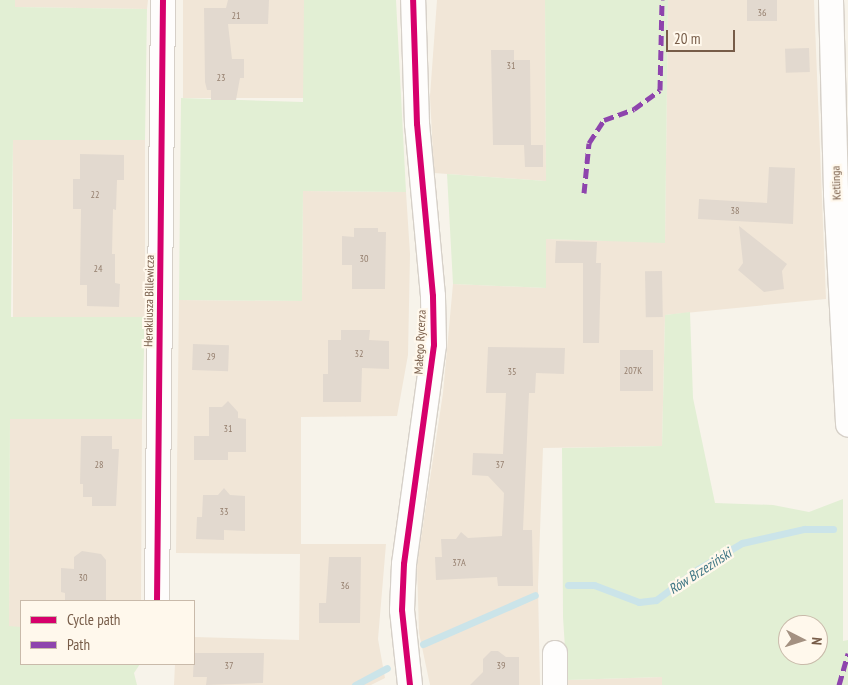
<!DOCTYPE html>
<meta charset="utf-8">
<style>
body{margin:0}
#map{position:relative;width:848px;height:685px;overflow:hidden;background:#f7f3ea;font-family:"PT Sans Narrow",sans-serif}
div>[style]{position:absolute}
.residential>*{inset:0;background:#f1e6d7;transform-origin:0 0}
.green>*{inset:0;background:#e2efd4}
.stream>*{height:7px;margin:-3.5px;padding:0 3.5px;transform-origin:3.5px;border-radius:3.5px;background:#cbe4e9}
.building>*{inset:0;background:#e2d9cf;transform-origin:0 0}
.roads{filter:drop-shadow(1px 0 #d6d0c8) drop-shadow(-1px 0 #d6d0c8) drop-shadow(0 1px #d6d0c8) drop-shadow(0 -1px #d6d0c8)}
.minor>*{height:24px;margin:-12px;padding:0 12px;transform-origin:12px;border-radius:12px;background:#fefdfc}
.quiet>*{height:5px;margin-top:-2.5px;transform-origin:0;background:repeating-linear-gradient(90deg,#8e44ad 0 10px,transparent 0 15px)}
.cycleway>*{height:6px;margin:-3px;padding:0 3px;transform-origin:3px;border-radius:3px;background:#d6006c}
span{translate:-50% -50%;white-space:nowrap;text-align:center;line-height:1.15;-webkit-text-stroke:4.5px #fff8ec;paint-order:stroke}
.number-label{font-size:10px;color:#947e6d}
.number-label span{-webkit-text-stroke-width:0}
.street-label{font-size:12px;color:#775c48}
.water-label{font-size:14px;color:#3e7584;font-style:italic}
.legend{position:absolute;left:20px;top:600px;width:175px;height:65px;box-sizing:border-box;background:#fff8ec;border:1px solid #c9baaa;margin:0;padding:6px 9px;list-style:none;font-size:15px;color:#775c48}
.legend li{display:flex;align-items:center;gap:10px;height:25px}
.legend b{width:25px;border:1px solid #c9baaa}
.north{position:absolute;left:778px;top:615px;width:50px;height:50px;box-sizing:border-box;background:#fff8ec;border:1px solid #c9baaa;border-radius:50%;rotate:95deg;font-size:14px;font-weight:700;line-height:20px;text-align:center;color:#775c48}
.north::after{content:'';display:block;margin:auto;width:18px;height:22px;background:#a49181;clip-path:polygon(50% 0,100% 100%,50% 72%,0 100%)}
.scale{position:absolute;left:666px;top:30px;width:69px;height:22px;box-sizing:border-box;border:2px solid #775c48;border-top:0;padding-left:6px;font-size:15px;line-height:18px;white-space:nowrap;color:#775c48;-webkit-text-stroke:4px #fff8ec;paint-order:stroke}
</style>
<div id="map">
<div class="residential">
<div style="clip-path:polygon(15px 0,148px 0,147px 9px,15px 7px)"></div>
<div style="left:183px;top:0;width:121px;height:98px"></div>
<div style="clip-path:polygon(437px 0,545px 0,546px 181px,434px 173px,430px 96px)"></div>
<div style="clip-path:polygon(668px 0,814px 0,826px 299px,665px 315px,662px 446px,543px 448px,538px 587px,540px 685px,430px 685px,419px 633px,417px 565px,443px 393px,453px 284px,546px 288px,546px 239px,665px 242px)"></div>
<div style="left:13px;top:140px;width:132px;height:178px"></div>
<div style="clip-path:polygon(303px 191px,406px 192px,410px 254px,408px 355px,397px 416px,301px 417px,301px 544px,386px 544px,378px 639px,385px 678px,371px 685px,174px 685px,175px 664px,194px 664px,194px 637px,299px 640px,300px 554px,176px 553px,179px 300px,302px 301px)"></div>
<div style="clip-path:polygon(10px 418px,142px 419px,141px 601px,21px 601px,21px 627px,9px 627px)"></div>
<div style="clip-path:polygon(662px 677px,662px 685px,567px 685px,567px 680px)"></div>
</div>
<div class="green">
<div style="clip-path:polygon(0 0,15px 0,15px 7px,147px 9px,145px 140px,13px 140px,11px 317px,145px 317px,142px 419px,10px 419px,9px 626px,21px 627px,21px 664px,140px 664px,134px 673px,137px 685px,0 685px)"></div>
<div style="clip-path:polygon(304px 0,396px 0,406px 192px,303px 191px,302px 301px,179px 300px,181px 98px,303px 102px)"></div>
<div style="clip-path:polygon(545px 0,668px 0,665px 243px,546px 239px,546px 288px,453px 284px,447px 174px,546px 181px)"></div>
<div style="clip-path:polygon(evenodd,690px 312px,693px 398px,715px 503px,773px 505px,809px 512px,843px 499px,843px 641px,848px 640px,848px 685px,662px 685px,662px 677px,567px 680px,563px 617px,562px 448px,662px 446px,665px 315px,690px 312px,788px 625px,818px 625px,818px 655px,788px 655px,788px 625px)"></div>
</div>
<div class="stream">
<div style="left:568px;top:585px;width:26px"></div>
<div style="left:594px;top:585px;width:48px;rotate:20.7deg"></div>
<div style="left:639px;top:602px;width:17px;rotate:-7deg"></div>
<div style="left:656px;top:600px;width:52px;rotate:-36.4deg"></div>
<div style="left:698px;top:569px;width:51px;rotate:-30.6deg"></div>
<div style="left:742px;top:543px;width:64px;rotate:-12.7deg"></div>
<div style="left:804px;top:529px;width:29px"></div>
<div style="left:423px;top:644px;width:122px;rotate:-23.6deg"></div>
<div style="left:355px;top:685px;width:36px;rotate:-28deg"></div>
</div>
<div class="building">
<div style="clip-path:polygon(228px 0,269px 0,268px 24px,228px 24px,232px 59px,244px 59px,244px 78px,240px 78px,236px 100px,211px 100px,211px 90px,207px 90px,205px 82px,204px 8px,226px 8px)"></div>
<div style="left:747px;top:0;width:30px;height:21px"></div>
<div style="left:809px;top:48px;width:24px;height:24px;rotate:88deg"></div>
<div style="clip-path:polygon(491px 50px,514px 50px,514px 60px,530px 60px,531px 145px,543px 145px,543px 167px,525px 167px,524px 145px,493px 145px)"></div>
<div style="clip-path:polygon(80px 154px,124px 155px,124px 180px,117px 180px,116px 210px,113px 209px,112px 254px,115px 254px,115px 283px,120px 284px,119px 307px,87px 306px,87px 285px,80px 285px,81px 209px,73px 209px,73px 179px,80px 179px)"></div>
<div style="clip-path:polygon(769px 167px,795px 168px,793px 224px,698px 219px,699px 199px,767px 203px)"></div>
<div style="clip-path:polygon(739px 226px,787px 264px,782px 271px,784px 289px,764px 292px,738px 270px,743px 263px)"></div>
<div style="clip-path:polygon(354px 228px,378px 228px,378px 232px,386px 232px,385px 289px,352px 289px,352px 265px,342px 265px,342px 236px,354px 237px)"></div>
<div style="clip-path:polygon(556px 241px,597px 242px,596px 263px,601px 263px,599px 343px,583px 343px,583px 263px,555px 263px)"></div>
<div style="left:662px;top:271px;width:46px;height:17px;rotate:89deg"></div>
<div style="clip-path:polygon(341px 330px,370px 330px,369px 340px,389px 341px,389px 369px,362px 368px,361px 402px,323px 402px,323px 374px,328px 374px,328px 340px,341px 340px)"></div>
<div style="left:193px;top:344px;width:36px;height:26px;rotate:2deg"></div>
<div style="clip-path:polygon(488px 347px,565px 348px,564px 374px,536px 373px,535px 393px,529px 393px,523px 530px,532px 530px,533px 586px,498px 586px,497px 577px,436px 580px,435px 557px,442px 557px,441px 539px,456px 539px,461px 532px,468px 538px,502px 536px,504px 493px,488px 476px,472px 475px,473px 453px,503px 454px,506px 393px,486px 393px)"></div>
<div style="left:620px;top:350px;width:33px;height:41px"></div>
<div style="clip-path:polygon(228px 401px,238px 412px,238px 418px,246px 419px,246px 452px,228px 452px,228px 460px,194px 460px,194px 436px,209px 436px,209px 407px,222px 407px)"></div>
<div style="clip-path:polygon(81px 436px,112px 436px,112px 449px,119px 449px,116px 506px,92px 506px,92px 497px,83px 497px,83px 484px,80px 484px)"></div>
<div style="clip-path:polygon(224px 488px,230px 495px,245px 496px,245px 531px,224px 530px,224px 540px,196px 539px,197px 517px,202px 517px,203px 495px,218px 495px)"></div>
<div style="clip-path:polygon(82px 551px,101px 554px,106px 560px,106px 601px,65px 601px,65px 593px,61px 592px,61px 568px,74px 569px,74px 557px)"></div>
<div style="clip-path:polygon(329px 557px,361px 557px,360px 623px,319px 623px,319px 603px,326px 603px)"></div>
<div style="clip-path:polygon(491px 651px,498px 651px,506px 657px,519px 657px,519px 685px,470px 685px,483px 672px,483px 659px)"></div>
<div style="clip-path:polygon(194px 653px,264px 653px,263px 683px,206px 685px,207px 677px,193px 677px)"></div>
</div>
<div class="roads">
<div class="minor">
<div style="left:831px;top:0;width:194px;rotate:88.5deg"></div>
<div style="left:836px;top:194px;width:231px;rotate:87deg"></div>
<div style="left:157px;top:601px;width:601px;rotate:-89.43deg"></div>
<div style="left:410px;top:685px;width:75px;rotate:-96.1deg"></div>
<div style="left:402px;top:610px;width:46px;rotate:-87.5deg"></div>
<div style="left:404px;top:564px;width:221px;rotate:-82.2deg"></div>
<div style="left:434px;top:345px;width:49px;rotate:-91.2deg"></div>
<div style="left:433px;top:296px;width:173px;rotate:-95.3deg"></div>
<div style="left:417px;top:124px;width:124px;rotate:-91.8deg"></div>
<div style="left:555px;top:685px;width:32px;rotate:-90deg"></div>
</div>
</div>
<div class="quiet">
<div style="left:584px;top:193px;width:50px;rotate:-84.3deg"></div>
<div style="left:589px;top:143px;width:27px;rotate:-57deg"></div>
<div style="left:604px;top:120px;width:32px;rotate:-20deg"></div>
<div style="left:634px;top:109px;width:32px;rotate:-36deg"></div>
<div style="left:660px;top:90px;width:90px;rotate:-88.7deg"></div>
<div style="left:839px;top:685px;width:33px;rotate:-74deg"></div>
</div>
<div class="cycleway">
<div style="left:157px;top:601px;width:601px;rotate:-89.43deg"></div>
<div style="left:410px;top:685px;width:75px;rotate:-96.1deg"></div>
<div style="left:402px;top:610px;width:46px;rotate:-87.5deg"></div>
<div style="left:404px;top:564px;width:221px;rotate:-82.2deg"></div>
<div style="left:434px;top:345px;width:49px;rotate:-91.2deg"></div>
<div style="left:433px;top:296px;width:173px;rotate:-95.3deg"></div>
<div style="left:417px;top:124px;width:124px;rotate:-91.8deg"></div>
</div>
<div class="number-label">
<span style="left:762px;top:13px">36</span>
<span style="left:236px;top:16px">21</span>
<span style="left:511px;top:66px">31</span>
<span style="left:221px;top:78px">23</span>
<span style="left:95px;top:195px">22</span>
<span style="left:735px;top:211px">38</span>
<span style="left:364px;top:259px">30</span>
<span style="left:98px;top:269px">24</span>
<span style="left:359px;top:354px">32</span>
<span style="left:211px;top:357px">29</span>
<span style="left:633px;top:371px">207K</span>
<span style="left:512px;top:372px">35</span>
<span style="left:228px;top:429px">31</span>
<span style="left:99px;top:465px">28</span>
<span style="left:500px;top:465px">37</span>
<span style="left:224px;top:512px">33</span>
<span style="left:459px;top:563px">37A</span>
<span style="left:83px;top:578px">30</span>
<span style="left:345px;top:586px">36</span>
<span style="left:229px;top:666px">37</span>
<span style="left:501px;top:666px">39</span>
</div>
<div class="street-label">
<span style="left:836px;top:183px;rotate:-92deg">Ketlinga</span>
<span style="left:149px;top:301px;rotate:-89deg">Herakliusza Billewicza</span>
<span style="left:420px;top:342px;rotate:-87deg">Małego Rycerza</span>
</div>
<div class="water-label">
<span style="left:700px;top:571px;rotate:-33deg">Rów Brzeziński</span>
</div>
<ul class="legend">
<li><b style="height:6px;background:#d6006c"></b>Cycle path</li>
<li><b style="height:6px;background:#8e44ad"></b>Path</li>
</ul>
<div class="north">N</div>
<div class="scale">20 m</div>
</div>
